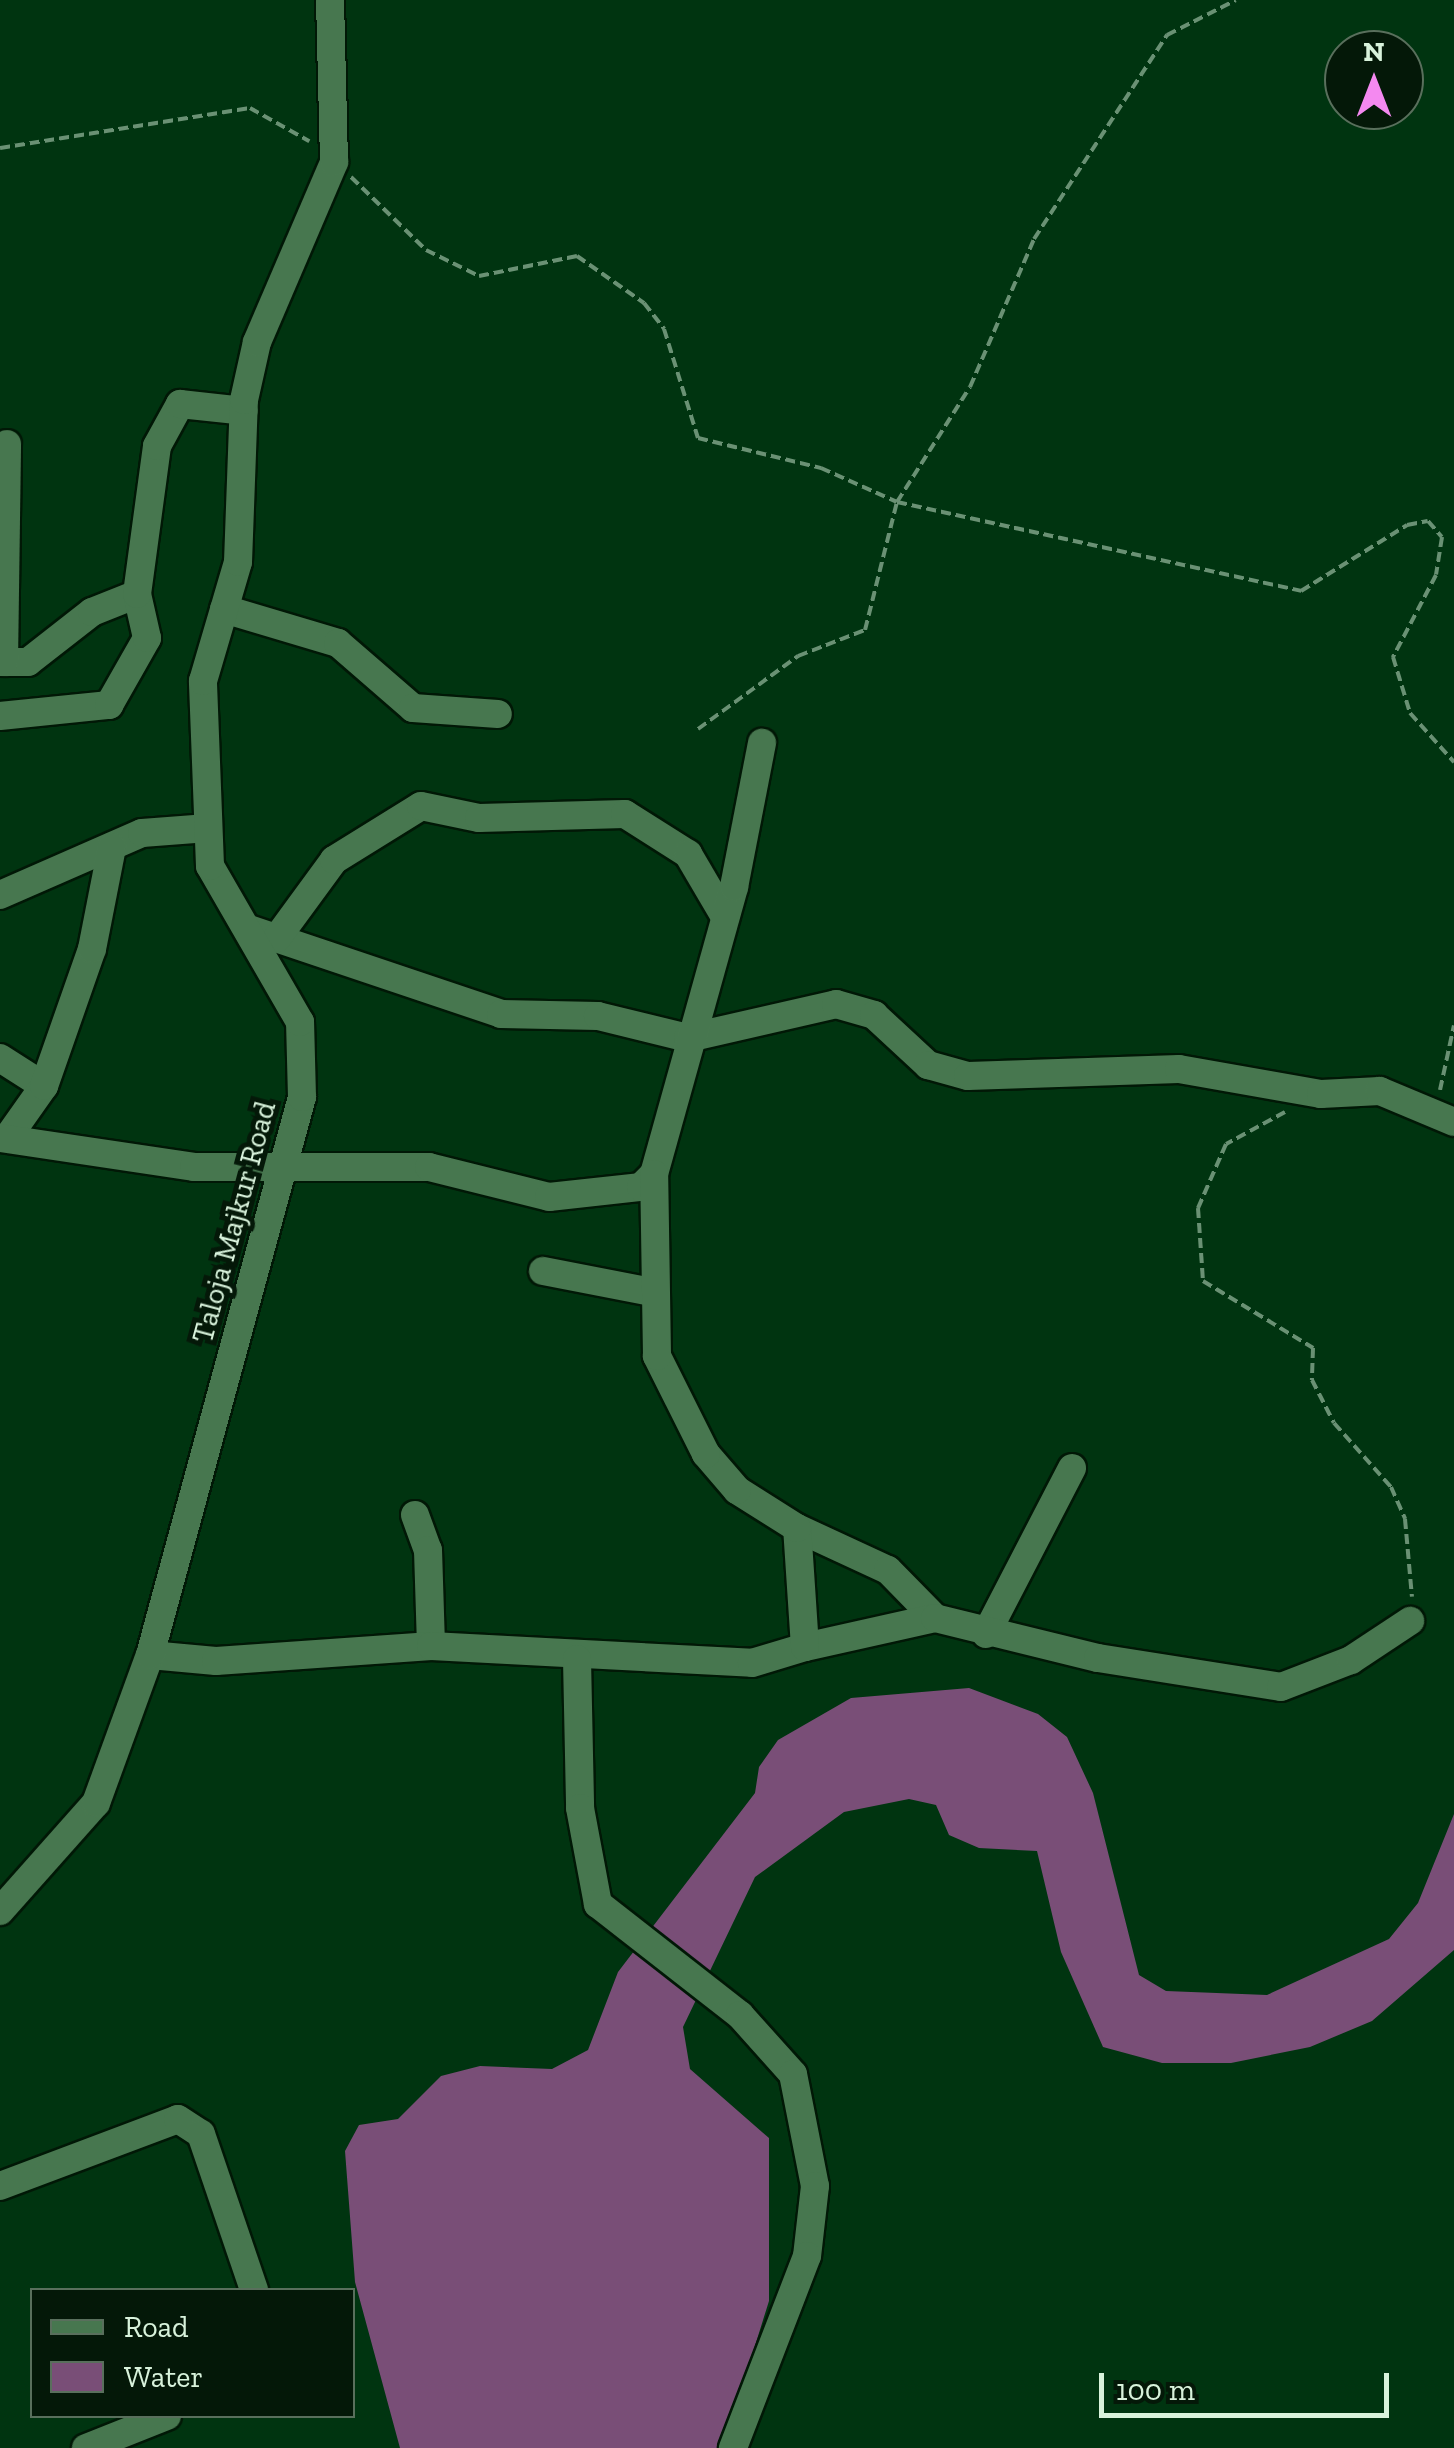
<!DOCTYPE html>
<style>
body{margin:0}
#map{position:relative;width:1454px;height:2448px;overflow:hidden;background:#003410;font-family:"Zilla Slab",serif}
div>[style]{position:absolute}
.water>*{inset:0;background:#794e77}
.path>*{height:4px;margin-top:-2px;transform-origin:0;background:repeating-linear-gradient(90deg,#6a9174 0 10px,transparent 0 15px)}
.roads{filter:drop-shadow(2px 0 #011806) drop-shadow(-2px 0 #011806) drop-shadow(0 2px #011806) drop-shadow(0 -2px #011806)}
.minor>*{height:28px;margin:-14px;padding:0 14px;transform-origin:14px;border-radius:14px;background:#47774f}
span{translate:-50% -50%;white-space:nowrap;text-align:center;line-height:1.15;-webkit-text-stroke:10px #041808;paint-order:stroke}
.street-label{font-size:30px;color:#d8f2db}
.legend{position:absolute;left:30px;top:2288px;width:325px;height:130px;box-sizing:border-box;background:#041808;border:2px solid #596f5c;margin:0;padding:12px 18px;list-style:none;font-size:30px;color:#d8f2db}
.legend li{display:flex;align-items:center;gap:20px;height:50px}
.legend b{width:50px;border:2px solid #596f5c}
.north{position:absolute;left:1324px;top:30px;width:100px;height:100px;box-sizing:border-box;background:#041808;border:2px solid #596f5c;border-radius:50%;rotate:0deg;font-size:28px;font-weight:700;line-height:40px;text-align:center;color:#d8f2db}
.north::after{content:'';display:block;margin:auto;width:35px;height:45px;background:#f489f0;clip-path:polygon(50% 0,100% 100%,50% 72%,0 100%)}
.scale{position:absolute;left:1099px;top:2373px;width:290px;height:45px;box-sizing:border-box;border:5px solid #d8f2db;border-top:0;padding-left:12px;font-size:30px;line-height:35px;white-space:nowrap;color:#d8f2db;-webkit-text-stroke:8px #041808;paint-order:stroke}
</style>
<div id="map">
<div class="water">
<div style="clip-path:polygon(969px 1688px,1038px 1714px,1067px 1737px,1093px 1793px,1139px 1975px,1166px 1991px,1267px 1995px,1389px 1939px,1418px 1903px,1454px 1814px,1454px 1950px,1372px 2021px,1310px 2047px,1231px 2063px,1162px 2063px,1103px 2047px,1061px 1952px,1037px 1851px,979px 1848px,949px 1835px,936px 1805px,909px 1799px,844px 1812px,755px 1877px,683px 2027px,690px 2069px,769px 2138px,769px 2301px,723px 2448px,400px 2448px,355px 2282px,345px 2151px,359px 2125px,398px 2119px,441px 2076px,480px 2066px,552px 2069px,588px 2050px,618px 1972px,755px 1793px,759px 1767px,778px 1740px,851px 1698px)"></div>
</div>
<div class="path">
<div style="left:0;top:148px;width:253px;rotate:-9.1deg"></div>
<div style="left:250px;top:108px;width:68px;rotate:29.2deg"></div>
<div style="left:351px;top:177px;width:105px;rotate:44.2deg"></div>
<div style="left:426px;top:250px;width:59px;rotate:26.1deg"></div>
<div style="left:479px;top:276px;width:100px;rotate:-11.5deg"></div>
<div style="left:577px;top:256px;width:82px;rotate:35deg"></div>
<div style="left:644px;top:303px;width:33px;rotate:52deg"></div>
<div style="left:664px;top:329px;width:114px;rotate:72.7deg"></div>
<div style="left:698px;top:438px;width:127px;rotate:13.7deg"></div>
<div style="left:821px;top:468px;width:83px;rotate:24.1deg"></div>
<div style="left:897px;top:502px;width:136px;rotate:-57.6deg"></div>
<div style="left:970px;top:387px;width:161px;rotate:-66.6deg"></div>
<div style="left:1034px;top:239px;width:244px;rotate:-56.9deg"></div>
<div style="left:1167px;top:35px;width:77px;rotate:-26.9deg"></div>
<div style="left:698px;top:729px;width:124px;rotate:-36.1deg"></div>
<div style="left:798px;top:656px;width:72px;rotate:-21.2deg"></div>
<div style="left:865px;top:630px;width:132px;rotate:-76deg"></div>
<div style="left:897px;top:502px;width:414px;rotate:12.4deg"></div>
<div style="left:1301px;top:591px;width:125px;rotate:-31.9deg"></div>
<div style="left:1407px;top:525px;width:21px;rotate:-11deg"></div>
<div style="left:1428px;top:521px;width:21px;rotate:49deg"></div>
<div style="left:1442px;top:537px;width:38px;rotate:99deg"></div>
<div style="left:1436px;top:575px;width:93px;rotate:117.7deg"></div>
<div style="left:1393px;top:657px;width:59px;rotate:73.1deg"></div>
<div style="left:1410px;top:713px;width:66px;rotate:48.1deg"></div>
<div style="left:1440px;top:1090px;width:66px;rotate:-77.8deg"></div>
<div style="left:1285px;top:1112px;width:67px;rotate:151.5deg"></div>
<div style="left:1226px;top:1144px;width:70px;rotate:113.6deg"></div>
<div style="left:1198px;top:1208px;width:73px;rotate:86.1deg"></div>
<div style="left:1203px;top:1281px;width:129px;rotate:31.3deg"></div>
<div style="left:1313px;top:1348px;width:32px;rotate:92deg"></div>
<div style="left:1312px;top:1380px;width:48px;rotate:62.9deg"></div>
<div style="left:1334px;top:1423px;width:86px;rotate:48.3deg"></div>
<div style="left:1391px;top:1487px;width:35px;rotate:66deg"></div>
<div style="left:1405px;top:1519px;width:78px;rotate:84.9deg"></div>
</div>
<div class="roads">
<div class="minor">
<div style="left:224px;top:609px;width:119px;rotate:16.6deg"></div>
<div style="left:338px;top:643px;width:99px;rotate:40.9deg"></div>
<div style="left:413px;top:708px;width:85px;rotate:4deg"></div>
<div style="left:0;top:662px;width:28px"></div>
<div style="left:28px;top:662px;width:81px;rotate:-38deg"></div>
<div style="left:92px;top:612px;width:48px;rotate:-21.8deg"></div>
<div style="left:4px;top:662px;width:218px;rotate:-89.2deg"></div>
<div style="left:0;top:716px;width:110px;rotate:-5.8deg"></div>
<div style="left:109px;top:705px;width:77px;rotate:-60.4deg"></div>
<div style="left:147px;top:638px;width:45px;rotate:-102.8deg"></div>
<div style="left:137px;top:594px;width:149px;rotate:-82.3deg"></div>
<div style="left:157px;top:446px;width:48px;rotate:-61.3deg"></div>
<div style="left:180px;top:404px;width:64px;rotate:6.2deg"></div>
<div style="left:0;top:895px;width:155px;rotate:-23.6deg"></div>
<div style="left:142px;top:833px;width:66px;rotate:-4.3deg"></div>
<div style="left:249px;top:929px;width:266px;rotate:18.6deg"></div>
<div style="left:501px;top:1014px;width:97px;rotate:1.2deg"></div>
<div style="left:598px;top:1016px;width:93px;rotate:13.7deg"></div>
<div style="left:688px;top:1038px;width:152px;rotate:-12.9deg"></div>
<div style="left:836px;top:1004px;width:40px;rotate:16deg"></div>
<div style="left:874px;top:1015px;width:74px;rotate:42.8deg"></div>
<div style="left:928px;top:1065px;width:41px;rotate:15.4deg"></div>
<div style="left:968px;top:1076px;width:211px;rotate:-1.9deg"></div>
<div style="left:1179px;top:1069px;width:144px;rotate:10deg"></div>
<div style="left:1321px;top:1094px;width:59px;rotate:-2.9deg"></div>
<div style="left:1380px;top:1091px;width:80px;rotate:22.7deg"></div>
<div style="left:277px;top:938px;width:97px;rotate:-53.8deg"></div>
<div style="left:334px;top:860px;width:102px;rotate:-31.8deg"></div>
<div style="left:421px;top:806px;width:59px;rotate:11.7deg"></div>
<div style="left:479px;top:818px;width:146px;rotate:-1.6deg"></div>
<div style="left:625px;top:814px;width:75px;rotate:32.4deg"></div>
<div style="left:688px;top:854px;width:73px;rotate:59.6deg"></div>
<div style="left:0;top:1058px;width:52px;rotate:32.5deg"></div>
<div style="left:44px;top:1086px;width:62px;rotate:125.2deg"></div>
<div style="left:44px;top:1086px;width:145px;rotate:-70.7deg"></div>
<div style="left:92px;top:949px;width:104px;rotate:-78.9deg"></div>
<div style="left:0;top:1138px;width:196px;rotate:8.5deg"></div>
<div style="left:194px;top:1167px;width:235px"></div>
<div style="left:429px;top:1167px;width:124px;rotate:14deg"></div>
<div style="left:549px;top:1197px;width:93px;rotate:-6.2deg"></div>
<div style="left:641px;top:1187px;width:18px;rotate:-45deg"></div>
<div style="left:654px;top:1174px;width:298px;rotate:-74.4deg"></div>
<div style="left:734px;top:887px;width:147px;rotate:-79deg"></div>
<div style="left:543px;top:1271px;width:111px;rotate:10.9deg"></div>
<div style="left:415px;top:1515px;width:37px;rotate:70deg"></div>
<div style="left:428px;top:1550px;width:96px;rotate:88.2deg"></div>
<div style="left:797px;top:1528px;width:100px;rotate:24.8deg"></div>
<div style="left:888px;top:1570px;width:67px;rotate:45.6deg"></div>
<div style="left:986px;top:1634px;width:187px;rotate:-62.6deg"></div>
<div style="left:805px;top:1647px;width:133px;rotate:-12.6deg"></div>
<div style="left:935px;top:1618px;width:168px;rotate:13.8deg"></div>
<div style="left:1098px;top:1658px;width:185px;rotate:9deg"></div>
<div style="left:1281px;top:1687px;width:75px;rotate:-21.1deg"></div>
<div style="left:1351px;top:1660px;width:71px;rotate:-33.5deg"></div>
<div style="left:150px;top:1655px;width:66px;rotate:5.2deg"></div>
<div style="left:216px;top:1661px;width:216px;rotate:-4deg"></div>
<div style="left:431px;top:1646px;width:321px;rotate:3deg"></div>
<div style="left:752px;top:1663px;width:55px;rotate:-16.8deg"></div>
<div style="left:805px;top:1647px;width:119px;rotate:-93.8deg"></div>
<div style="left:797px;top:1528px;width:71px;rotate:-147.7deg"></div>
<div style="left:737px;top:1490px;width:48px;rotate:-130.7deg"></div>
<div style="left:706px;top:1454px;width:110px;rotate:-116.6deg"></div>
<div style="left:657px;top:1356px;width:182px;rotate:-90.9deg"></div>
<div style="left:577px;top:1659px;width:149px;rotate:88.8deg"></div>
<div style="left:580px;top:1808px;width:98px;rotate:79.4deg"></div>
<div style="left:598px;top:1904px;width:180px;rotate:38deg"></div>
<div style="left:740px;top:2015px;width:79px;rotate:48.1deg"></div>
<div style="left:793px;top:2074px;width:114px;rotate:78.9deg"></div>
<div style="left:815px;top:2186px;width:70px;rotate:96.5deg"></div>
<div style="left:807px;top:2256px;width:206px;rotate:111.1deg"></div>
<div style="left:0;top:1911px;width:144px;rotate:-48.4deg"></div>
<div style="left:96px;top:1803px;width:158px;rotate:-70deg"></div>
<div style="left:150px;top:1655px;width:578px;rotate:-74.76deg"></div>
<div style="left:302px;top:1097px;width:75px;rotate:-91.5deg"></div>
<div style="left:300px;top:1022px;width:180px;rotate:-120deg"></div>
<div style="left:210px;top:866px;width:185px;rotate:-92.2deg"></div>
<div style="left:203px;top:681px;width:124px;rotate:-73.6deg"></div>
<div style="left:238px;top:562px;width:162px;rotate:-87.9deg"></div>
<div style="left:244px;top:400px;width:59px;rotate:-77.4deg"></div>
<div style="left:257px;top:342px;width:196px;rotate:-66.8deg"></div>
<div style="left:334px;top:162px;width:162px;rotate:-91.4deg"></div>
<div style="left:0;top:2186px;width:190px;rotate:-20.6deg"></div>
<div style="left:178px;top:2119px;width:27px;rotate:33deg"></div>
<div style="left:201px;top:2134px;width:165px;rotate:71.2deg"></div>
<div style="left:86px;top:2448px;width:87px;rotate:-21.6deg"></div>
</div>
</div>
<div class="street-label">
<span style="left:234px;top:1222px;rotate:-75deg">Taloja Majkur Road</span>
</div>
<ul class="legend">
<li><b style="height:12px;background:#47774f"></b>Road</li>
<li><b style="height:28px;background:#794e77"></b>Water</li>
</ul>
<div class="north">N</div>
<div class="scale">100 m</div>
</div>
